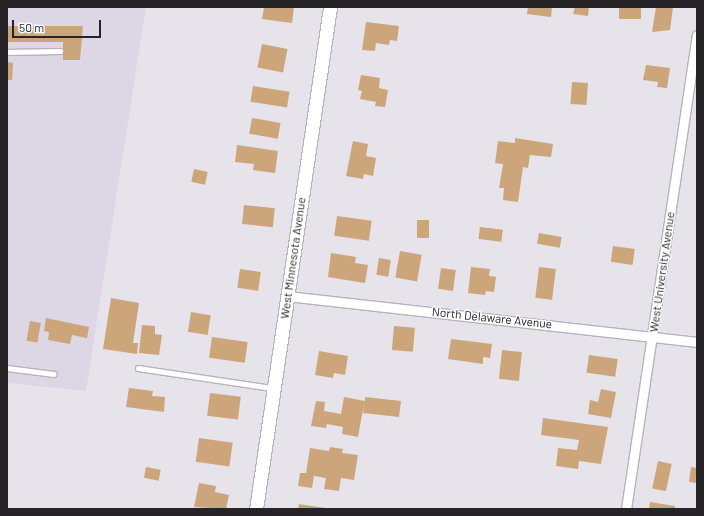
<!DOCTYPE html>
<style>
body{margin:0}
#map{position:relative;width:704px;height:516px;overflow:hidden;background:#e7e3eb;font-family:Barlow,sans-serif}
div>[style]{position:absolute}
.built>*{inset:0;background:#ddd6e4}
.building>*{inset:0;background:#cda57b;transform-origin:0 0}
.roads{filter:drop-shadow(1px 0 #b6b3ba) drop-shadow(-1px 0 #b6b3ba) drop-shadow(0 1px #b6b3ba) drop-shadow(0 -1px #b6b3ba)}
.lane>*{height:4.5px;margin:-2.25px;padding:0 2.25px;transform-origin:2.25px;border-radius:2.25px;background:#fff}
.street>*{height:9px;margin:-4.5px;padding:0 4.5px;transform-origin:4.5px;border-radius:4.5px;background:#fff}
.secondary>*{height:13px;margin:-6.5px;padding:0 6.5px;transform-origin:6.5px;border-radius:6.5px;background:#fff}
span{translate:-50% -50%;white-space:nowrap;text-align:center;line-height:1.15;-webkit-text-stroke:3px #fff;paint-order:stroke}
.street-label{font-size:12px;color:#262427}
.frame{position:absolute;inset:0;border:8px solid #262427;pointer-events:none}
.scale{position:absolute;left:12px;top:20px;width:89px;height:18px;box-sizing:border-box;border:2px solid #262427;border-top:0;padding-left:5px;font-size:12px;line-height:14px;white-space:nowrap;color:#262427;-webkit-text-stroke:3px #fff;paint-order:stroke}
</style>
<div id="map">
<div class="built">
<div style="clip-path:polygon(7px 7px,146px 7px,86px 391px,7px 383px)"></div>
</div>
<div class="building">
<div style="clip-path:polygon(264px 7px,294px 7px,292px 23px,262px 19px)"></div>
<div style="clip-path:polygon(528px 7px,552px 7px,551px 17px,527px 14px)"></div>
<div style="clip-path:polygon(575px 7px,589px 7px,588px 16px,573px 14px)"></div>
<div style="left:619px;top:7px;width:22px;height:12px"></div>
<div style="clip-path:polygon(656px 7px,673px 7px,670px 30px,652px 32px)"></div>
<div style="clip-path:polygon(366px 22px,399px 26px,397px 41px,390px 40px,389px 45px,376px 43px,375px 51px,362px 50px)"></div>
<div style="clip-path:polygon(7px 26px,83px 26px,80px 60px,63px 60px,63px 42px,7px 42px)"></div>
<div style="left:262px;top:44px;width:26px;height:24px;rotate:11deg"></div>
<div style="clip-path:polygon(7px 62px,13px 63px,12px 80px,7px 80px)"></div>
<div style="clip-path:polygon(646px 65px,670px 68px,667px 88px,657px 87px,658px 82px,643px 80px)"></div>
<div style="clip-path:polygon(361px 75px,380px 78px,379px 88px,388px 90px,385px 107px,375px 106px,376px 102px,360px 99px,362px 91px,358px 90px)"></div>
<div style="left:572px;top:82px;width:16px;height:22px;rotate:4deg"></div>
<div style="left:253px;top:86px;width:37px;height:16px;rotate:9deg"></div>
<div style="left:252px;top:118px;width:29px;height:16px;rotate:10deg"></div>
<div style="clip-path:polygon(515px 138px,553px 144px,551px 157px,530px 155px,528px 168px,523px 167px,518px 202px,503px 200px,504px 188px,499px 188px,503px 164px,495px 163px,498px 141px,515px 143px)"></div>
<div style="clip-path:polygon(353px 141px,368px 144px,366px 156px,376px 158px,373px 176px,364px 174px,363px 179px,346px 176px)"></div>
<div style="clip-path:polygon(237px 145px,278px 151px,275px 173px,253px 170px,254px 164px,235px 162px)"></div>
<div style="left:194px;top:169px;width:14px;height:13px;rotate:12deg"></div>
<div style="left:244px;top:205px;width:31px;height:19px;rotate:6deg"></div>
<div style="left:337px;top:216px;width:35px;height:20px;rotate:8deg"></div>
<div style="left:417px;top:220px;width:12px;height:18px"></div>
<div style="left:480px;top:227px;width:23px;height:12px;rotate:7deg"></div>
<div style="left:539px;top:233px;width:23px;height:11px;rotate:10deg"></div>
<div style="left:613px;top:246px;width:22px;height:16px;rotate:8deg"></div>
<div style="left:400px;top:251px;width:22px;height:27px;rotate:10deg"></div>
<div style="clip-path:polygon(331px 253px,356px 257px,355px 263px,368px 265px,365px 283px,328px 277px)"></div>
<div style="left:379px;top:258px;width:12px;height:17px;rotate:9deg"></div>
<div style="clip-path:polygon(471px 267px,490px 269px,489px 276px,496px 277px,494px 292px,486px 291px,485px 295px,468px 293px)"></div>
<div style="left:539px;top:267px;width:17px;height:31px;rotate:7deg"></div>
<div style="left:441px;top:268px;width:15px;height:21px;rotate:8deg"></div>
<div style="left:240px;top:269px;width:21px;height:19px;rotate:8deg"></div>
<div style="clip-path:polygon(111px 298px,139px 303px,133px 343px,138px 343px,137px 354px,103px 349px)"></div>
<div style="left:191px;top:312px;width:20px;height:20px;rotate:9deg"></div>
<div style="clip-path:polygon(46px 318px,89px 327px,87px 338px,72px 335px,70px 344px,48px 340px,49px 332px,44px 331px)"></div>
<div style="left:30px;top:321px;width:11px;height:20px;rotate:10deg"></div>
<div style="clip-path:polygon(142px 325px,155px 326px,155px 334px,162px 335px,159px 355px,139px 353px)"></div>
<div style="left:394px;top:326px;width:21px;height:24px;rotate:5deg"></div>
<div style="left:212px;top:337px;width:36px;height:21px;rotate:8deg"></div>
<div style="clip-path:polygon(451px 339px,492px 344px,490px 358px,483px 357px,483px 364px,448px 359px)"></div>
<div style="left:502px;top:350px;width:20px;height:29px;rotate:6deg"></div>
<div style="clip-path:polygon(319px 351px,348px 356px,345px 375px,334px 373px,333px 378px,315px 375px)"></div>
<div style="left:589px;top:355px;width:29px;height:18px;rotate:8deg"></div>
<div style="clip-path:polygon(129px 388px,153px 391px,152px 396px,165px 397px,164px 412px,126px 407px)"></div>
<div style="clip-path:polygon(601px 389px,616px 392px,611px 418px,588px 414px,590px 400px,598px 402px)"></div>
<div style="left:210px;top:393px;width:31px;height:23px;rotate:7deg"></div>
<div style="clip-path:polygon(344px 397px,365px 401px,365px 397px,401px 401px,399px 417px,363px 413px,364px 404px,358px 437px,342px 434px,343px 427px,327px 424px,326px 428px,311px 426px,316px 401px,325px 402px,324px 411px,341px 414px)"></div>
<div style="clip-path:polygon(543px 418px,608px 427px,601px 464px,579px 461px,578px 469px,556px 466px,558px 448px,577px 450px,579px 440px,541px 435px)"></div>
<div style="left:199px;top:438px;width:34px;height:24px;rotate:8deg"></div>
<div style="clip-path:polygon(330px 447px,343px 449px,342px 453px,358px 455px,354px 480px,341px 478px,339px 491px,324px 489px,326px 478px,314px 476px,312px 488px,298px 486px,300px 473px,306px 473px,310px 448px,329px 451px)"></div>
<div style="left:658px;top:461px;width:14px;height:28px;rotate:12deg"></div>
<div style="left:146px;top:467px;width:15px;height:11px;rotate:11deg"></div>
<div style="clip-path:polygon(691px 467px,697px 468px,697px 483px,689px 482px)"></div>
<div style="clip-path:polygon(199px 483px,216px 486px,215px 492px,229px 495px,226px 509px,194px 507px)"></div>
<div style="clip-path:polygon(650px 502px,675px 506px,675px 509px,649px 509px)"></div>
<div style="clip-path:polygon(299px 504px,325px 508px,324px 509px,298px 509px)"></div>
</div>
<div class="roads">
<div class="lane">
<div style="left:7px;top:52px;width:53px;rotate:-1.1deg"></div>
<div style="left:7px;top:368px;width:47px;rotate:7.3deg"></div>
<div style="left:138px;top:368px;width:135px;rotate:8.5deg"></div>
</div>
<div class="street">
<div style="left:287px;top:296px;width:413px;rotate:6.4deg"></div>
<div style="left:626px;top:509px;width:479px;rotate:-81.5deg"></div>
</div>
<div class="secondary">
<div style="left:256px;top:509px;width:507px;rotate:-81.61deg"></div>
</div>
</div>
<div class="street-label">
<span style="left:293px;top:258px;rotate:-82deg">West Minnesota Avenue</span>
<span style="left:662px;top:272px;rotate:-82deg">West University Avenue</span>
<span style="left:492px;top:318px;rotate:6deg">North Delaware Avenue</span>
</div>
<div class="frame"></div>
<div class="scale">50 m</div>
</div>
